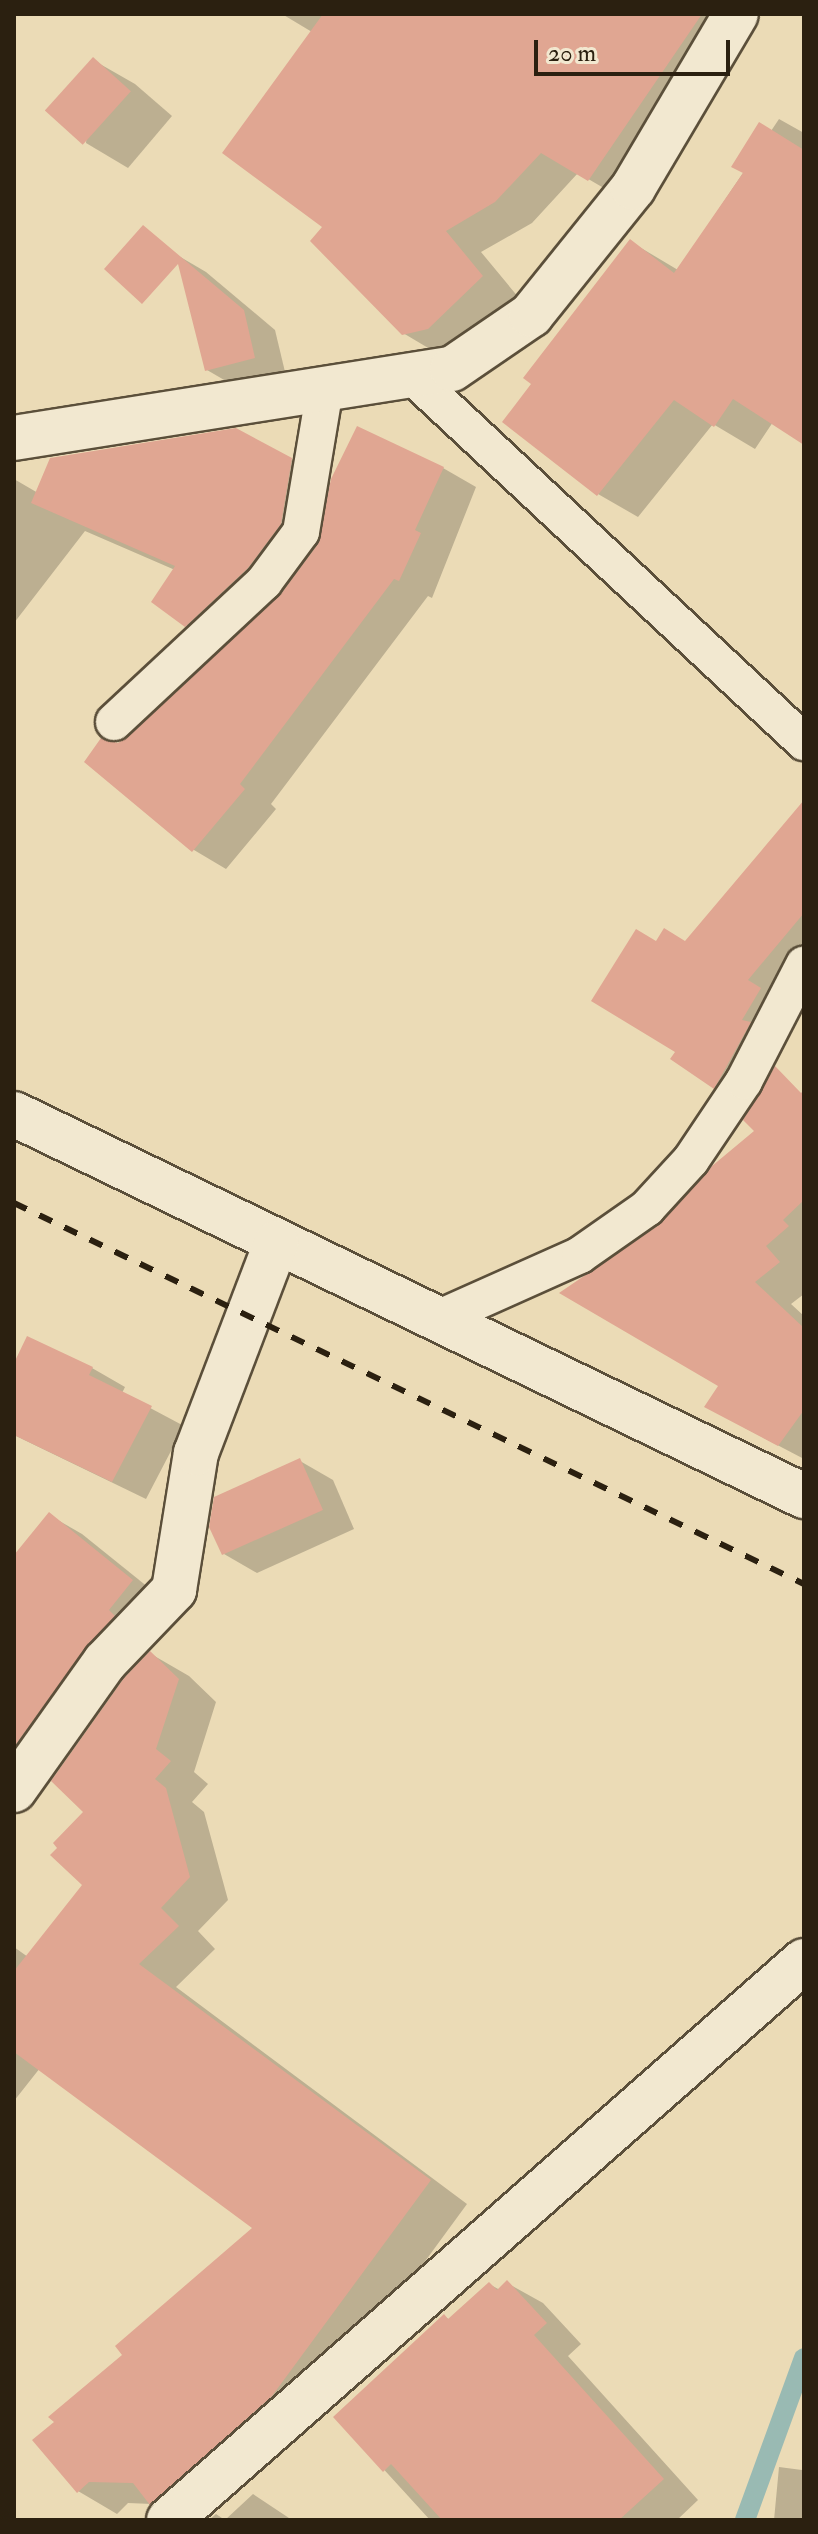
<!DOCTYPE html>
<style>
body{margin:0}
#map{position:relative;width:818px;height:2534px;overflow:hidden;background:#ebdbb6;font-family:"IM FELL Double Pica",serif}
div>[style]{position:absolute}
.shadow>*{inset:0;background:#0003}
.stream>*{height:20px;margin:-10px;padding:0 10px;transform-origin:10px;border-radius:10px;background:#99bab3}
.building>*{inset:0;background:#e0a692;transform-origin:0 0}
.roads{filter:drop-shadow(2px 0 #5b4f3a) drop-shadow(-2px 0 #5b4f3a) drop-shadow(0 2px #5b4f3a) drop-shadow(0 -2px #5b4f3a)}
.lane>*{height:36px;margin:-18px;padding:0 18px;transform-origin:18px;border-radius:18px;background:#f2e8d0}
.street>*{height:44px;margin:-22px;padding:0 22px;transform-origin:22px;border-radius:22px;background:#f2e8d0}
.rail>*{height:6px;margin-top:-3px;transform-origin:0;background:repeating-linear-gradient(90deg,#2b2010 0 14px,transparent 0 28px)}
span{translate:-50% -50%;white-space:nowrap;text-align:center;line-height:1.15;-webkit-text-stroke:7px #f2e8d0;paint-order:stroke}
.frame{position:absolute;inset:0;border:16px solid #2b2010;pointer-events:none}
.scale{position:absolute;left:534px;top:40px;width:196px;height:36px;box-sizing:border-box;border:4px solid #2b2010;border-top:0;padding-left:10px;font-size:24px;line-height:28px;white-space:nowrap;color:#2b2010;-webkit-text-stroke:6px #f2e8d0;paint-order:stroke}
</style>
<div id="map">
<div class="shadow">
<div style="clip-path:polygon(282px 14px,749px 14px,626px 201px,578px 173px,532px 223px,481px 252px,519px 298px,440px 355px,403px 333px,325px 227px,312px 32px)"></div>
<div style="clip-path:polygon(93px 60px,135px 84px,172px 116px,128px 168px,86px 143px)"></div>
<div style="clip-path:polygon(779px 119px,804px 133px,804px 442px,773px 422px,755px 449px,713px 424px,638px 517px,598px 494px,505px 422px,631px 242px,678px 270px)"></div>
<div style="clip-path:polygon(177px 255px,206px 272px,275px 330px,286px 376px,238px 388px,207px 370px)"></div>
<div style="clip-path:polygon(291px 460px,332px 484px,443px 468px,476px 487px,432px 598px,428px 596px,271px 804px,276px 809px,226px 869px,194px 850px,118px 745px,226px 648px,186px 625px,175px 570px,85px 531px,14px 623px,14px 479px,38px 493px)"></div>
<div style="clip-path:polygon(804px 808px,804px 991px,746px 1105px,713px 1086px,678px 1051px,657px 943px,686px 943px)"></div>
<div style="clip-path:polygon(804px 1151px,804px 1294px,791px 1304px,804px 1316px,804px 1459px,745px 1428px,721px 1386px,563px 1293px)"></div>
<div style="clip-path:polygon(28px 1339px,92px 1368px,125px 1387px,122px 1393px,184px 1426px,146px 1499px,14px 1435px,14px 1368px)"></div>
<div style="clip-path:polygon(300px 1461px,333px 1480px,354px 1529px,257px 1573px,224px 1554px)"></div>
<div style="clip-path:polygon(49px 1515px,82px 1534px,164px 1600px,14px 1783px,14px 1559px)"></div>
<div style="clip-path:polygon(151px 1654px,189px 1676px,216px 1702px,194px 1772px,208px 1784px,192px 1802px,204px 1812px,228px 1900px,198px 1931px,215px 1949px,176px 1987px,467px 2204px,311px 2417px,180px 2520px,152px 2504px,128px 2503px,117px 2514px,78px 2491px,125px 2355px,255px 2227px,40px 2068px,14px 2101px,14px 1947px,28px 1957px,84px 1884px,85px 1811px)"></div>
<div style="clip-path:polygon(507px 2283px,543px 2303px,581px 2344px,568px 2356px,698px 2500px,677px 2520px,430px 2520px,336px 2417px,444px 2316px,450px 2320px,489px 2284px,500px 2290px)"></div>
<div style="clip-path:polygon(804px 2443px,804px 2520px,774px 2520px,779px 2467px,802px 2470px)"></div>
<div style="clip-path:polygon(253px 2494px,292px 2520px,209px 2520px,216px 2514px,225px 2520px)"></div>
</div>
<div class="stream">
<div style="left:745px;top:2520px;width:172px;rotate:-70deg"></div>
</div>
<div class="building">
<div style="clip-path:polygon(323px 14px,702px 14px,588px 181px,541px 153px,495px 202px,446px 231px,483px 276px,428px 329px,402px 335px,310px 241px,322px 227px,222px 153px)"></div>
<div style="left:93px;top:57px;width:51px;height:72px;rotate:42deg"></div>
<div style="clip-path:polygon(759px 122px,804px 150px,804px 445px,733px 399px,714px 427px,674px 400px,597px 496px,502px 422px,531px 384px,523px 378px,630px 239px,674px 273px,743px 173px,731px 167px)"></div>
<div style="clip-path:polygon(143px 225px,244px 310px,255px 358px,205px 371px,178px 264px,142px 304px,104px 269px)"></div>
<div style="clip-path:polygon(357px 426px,444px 467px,415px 530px,421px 533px,399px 581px,394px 579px,240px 784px,245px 789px,192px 852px,84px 762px,101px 738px,118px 743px,128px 737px,281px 594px,318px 544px,331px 479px)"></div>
<div style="clip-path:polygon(236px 428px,292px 458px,281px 524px,248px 568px,185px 627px,151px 602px,175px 566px,31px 503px,50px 458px)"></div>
<div style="clip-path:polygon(804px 800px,804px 913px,748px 980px,761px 988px,742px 1020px,751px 1022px,714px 1089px,670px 1059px,675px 1052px,591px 1001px,636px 929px,656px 941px,664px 928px,685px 941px)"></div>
<div style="clip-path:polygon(775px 1066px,801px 1093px,804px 1090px,804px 1200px,783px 1220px,789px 1226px,766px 1246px,780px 1262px,755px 1282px,804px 1328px,804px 1410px,778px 1446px,704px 1407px,718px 1386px,559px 1293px,659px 1225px,712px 1166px,754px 1131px,743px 1120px)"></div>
<div style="clip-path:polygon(27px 1336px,93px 1367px,89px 1375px,152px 1406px,112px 1482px,14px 1435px,14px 1363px)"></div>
<div style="clip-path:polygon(300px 1458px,323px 1510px,222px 1555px,209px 1527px,214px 1497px)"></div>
<div style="clip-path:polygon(49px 1512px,133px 1580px,109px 1610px,115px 1616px,85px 1648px,14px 1747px,14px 1555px)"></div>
<div style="clip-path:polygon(150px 1651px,179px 1679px,156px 1749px,171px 1761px,155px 1779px,166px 1788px,190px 1877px,161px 1908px,179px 1926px,139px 1964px,431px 2180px,272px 2396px,150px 2505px,133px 2483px,89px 2482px,77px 2493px,32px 2440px,54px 2422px,48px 2417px,122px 2355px,115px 2346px,252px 2228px,14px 2052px,14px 1971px,82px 1885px,50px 1855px,57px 1848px,53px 1843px,83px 1812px,51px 1781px,124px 1678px)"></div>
<div style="clip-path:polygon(507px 2280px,547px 2323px,534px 2335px,664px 2479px,619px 2520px,442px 2520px,391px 2464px,383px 2472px,333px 2417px,444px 2314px,448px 2319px,489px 2282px,497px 2290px)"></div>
</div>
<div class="roads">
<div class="lane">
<div style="left:411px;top:375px;width:538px;rotate:43.04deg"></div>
<div style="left:114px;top:722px;width:205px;rotate:-43deg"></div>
<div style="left:264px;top:582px;width:62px;rotate:-53.5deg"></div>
<div style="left:301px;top:532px;width:145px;rotate:-80.5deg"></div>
<div style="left:435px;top:1320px;width:159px;rotate:-24.1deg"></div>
<div style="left:580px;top:1255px;width:82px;rotate:-35deg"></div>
<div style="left:647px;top:1208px;width:65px;rotate:-47.5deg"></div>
<div style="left:691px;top:1160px;width:95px;rotate:-56.1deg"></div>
<div style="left:744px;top:1081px;width:131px;rotate:-62.7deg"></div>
</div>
<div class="street">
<div style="left:14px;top:438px;width:443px;rotate:-9deg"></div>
<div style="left:452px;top:369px;width:96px;rotate:-34.4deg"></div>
<div style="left:531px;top:315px;width:163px;rotate:-51.2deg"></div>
<div style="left:633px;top:188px;width:202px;rotate:-59.4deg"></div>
<div style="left:14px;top:1114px;width:878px;rotate:25.81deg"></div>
<div style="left:14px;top:1790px;width:157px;rotate:-54.6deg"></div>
<div style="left:105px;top:1662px;width:100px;rotate:-46.2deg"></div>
<div style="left:174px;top:1590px;width:139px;rotate:-80.9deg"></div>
<div style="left:196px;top:1453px;width:225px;rotate:-69.1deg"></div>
<div style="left:169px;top:2520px;width:846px;rotate:-41.36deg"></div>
</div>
</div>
<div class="rail">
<div style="left:14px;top:1203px;width:877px;rotate:25.75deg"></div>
</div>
<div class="frame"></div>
<div class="scale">20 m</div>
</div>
